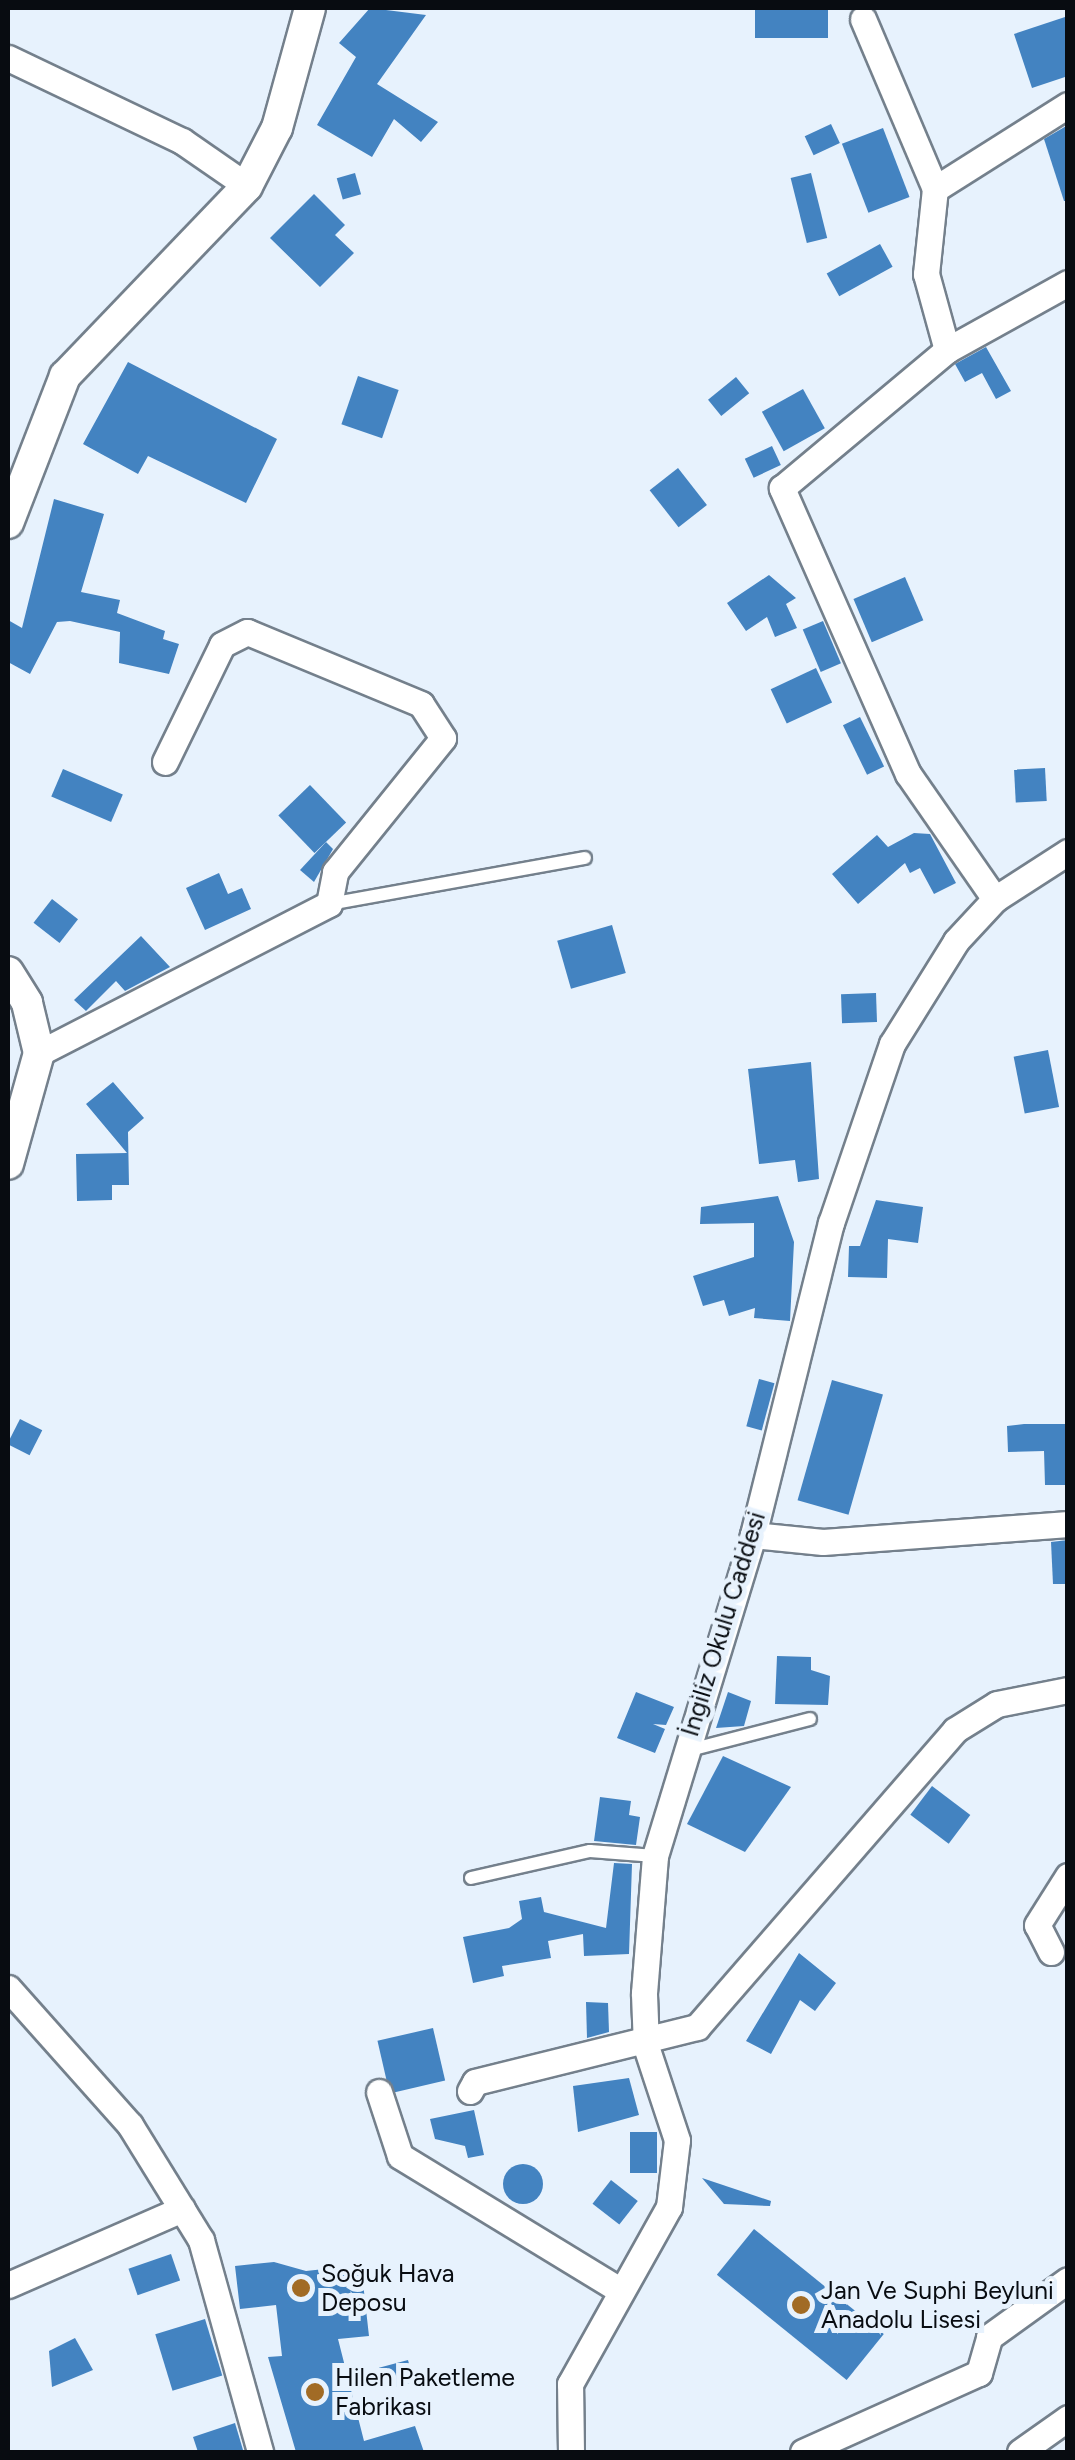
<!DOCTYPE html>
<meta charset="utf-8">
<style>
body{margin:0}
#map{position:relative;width:1075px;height:2460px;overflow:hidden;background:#e7f2fd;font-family:Figtree,sans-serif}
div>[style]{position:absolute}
.building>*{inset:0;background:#4383c1;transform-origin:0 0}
.round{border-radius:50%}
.roads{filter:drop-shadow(2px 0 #74808c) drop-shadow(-2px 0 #74808c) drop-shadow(0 2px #74808c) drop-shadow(0 -2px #74808c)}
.service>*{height:12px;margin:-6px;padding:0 6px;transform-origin:6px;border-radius:6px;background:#fff}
.minor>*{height:25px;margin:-12.5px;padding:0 12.5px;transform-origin:12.5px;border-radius:12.5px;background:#fff}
.tertiary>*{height:30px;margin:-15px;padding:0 15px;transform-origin:15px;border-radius:15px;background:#fff}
.dots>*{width:28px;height:28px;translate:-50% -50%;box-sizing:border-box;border:5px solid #e7f2fd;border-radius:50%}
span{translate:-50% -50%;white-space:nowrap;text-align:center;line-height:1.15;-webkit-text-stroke:10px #e7f2fd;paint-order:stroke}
.street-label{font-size:25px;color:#080c11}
.poi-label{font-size:25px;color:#080c11}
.left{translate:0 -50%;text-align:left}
.frame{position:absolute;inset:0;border:10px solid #080c11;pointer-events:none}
</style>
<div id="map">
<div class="building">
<div style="clip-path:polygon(370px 8px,426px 15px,377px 84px,438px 122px,421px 142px,394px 119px,372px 157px,317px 125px,356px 57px,339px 43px)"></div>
<div style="left:755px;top:8px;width:73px;height:30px"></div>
<div style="clip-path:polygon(1068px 16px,1068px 76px,1032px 88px,1014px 34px)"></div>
<div style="left:831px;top:124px;width:21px;height:29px;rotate:65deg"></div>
<div style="clip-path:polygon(1068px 125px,1068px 201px,1064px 201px,1044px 139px)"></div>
<div style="left:883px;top:128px;width:74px;height:44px;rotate:69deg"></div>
<div style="left:355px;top:173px;width:22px;height:19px;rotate:74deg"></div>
<div style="left:811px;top:173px;width:67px;height:21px;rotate:76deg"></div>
<div style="clip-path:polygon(314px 194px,345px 225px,335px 235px,354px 253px,320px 287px,270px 238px)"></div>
<div style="left:880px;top:244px;width:26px;height:61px;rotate:61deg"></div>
<div style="clip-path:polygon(986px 347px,1011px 391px,996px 399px,982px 373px,965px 382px,955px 364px)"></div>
<div style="clip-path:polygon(128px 362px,277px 439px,246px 503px,148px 456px,138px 474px,83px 444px)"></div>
<div style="left:358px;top:376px;width:43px;height:51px;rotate:19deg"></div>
<div style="left:736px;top:377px;width:21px;height:36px;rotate:51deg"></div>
<div style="left:803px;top:389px;width:45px;height:47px;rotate:61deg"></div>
<div style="left:772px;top:446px;width:21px;height:30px;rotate:65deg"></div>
<div style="left:678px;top:468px;width:47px;height:36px;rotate:52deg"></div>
<div style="clip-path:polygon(54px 499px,104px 514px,81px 592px,120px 600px,117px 613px,165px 631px,163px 639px,179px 644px,169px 674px,119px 663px,120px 632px,70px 621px,57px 622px,30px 674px,8px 662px,8px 620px,22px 628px)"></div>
<div style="clip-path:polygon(769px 575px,796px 598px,786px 604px,797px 628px,775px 637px,767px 617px,746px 631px,727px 603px)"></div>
<div style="left:905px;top:577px;width:47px;height:56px;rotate:67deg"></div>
<div style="left:823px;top:621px;width:46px;height:22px;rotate:67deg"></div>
<div style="left:816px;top:668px;width:38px;height:50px;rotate:65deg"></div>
<div style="left:860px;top:717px;width:55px;height:19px;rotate:64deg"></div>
<div style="left:1045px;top:768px;width:33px;height:31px;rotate:87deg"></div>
<div style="left:63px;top:769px;width:65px;height:30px;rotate:23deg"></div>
<div style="left:310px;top:785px;width:52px;height:44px;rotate:46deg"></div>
<div style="clip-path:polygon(914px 833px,930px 834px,956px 883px,934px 894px,920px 868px,910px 873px,905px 863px,858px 904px,832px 874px,877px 835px,888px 847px)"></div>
<div style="clip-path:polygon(326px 842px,333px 849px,314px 882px,300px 870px)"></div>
<div style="clip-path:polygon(219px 873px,228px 894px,242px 888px,251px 909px,205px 930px,186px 888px)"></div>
<div style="left:52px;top:899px;width:33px;height:30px;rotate:38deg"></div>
<div style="left:612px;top:925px;width:50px;height:57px;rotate:74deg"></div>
<div style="clip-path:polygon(141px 936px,170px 967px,125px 991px,116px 981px,86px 1011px,74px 1000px)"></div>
<div style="left:876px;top:993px;width:29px;height:35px;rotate:88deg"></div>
<div style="left:1048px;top:1050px;width:58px;height:35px;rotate:79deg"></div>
<div style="clip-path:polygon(811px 1062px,819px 1179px,798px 1182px,795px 1160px,759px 1164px,748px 1069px)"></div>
<div style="clip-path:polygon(113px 1082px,144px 1118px,128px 1132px,129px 1185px,112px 1185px,112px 1200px,77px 1201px,76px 1154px,127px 1153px,86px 1104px)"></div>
<div style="clip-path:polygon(778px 1196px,794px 1242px,790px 1321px,754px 1318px,755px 1308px,729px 1316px,724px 1300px,703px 1306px,693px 1276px,754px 1257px,754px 1223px,700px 1224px,701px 1207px)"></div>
<div style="clip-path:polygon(876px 1200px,923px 1207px,918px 1243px,888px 1239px,887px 1278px,848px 1277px,849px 1246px,860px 1246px)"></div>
<div style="left:759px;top:1379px;width:16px;height:49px;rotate:15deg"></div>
<div style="left:832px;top:1380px;width:53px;height:125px;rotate:16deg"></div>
<div style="left:20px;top:1419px;width:25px;height:28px;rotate:27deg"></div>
<div style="clip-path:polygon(1024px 1424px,1068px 1424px,1068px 1485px,1045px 1485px,1044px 1451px,1008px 1452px,1007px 1426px)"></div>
<div style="clip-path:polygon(1068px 1540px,1068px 1584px,1053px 1584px,1051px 1542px)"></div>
<div style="clip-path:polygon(777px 1656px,811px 1657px,811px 1670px,830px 1676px,828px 1705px,775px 1704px)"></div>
<div style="clip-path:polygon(636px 1692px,674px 1707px,666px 1725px,653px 1724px,665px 1729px,655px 1753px,617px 1738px)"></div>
<div style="clip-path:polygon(728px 1692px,751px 1701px,744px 1726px,716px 1728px)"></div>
<div style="clip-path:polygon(723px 1756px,791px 1787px,745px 1852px,687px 1824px)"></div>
<div style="left:932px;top:1786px;width:48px;height:36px;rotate:37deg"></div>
<div style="clip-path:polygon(600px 1797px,631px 1801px,629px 1815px,640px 1817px,636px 1845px,594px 1841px)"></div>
<div style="clip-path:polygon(614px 1863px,632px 1864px,629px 1954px,584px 1956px,583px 1934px,548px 1941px,551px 1958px,502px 1966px,504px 1976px,473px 1983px,463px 1937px,509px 1928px,522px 1919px,519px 1901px,541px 1897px,544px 1912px,606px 1928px)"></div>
<div style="clip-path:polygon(799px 1953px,836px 1983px,815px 2011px,800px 2000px,771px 2054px,746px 2041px)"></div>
<div style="clip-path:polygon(586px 2002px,608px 2003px,609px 2032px,587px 2038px)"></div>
<div style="left:433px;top:2028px;width:54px;height:57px;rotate:77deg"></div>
<div style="clip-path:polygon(629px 2078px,639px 2115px,578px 2132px,573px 2086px)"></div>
<div style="clip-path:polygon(474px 2110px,484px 2155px,468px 2158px,465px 2146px,435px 2139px,430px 2119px)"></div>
<div style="left:657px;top:2132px;width:41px;height:27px;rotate:90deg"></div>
<div class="round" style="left:503px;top:2164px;width:40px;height:40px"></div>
<div style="clip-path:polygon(702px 2178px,771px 2201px,770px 2206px,724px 2204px)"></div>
<div style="left:611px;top:2180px;width:34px;height:30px;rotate:38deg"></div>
<div style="left:754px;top:2229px;width:167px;height:59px;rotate:39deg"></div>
<div style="left:171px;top:2254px;width:28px;height:45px;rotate:71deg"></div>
<div style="clip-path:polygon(274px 2262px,306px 2271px,361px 2265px,369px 2336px,338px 2339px,364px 2441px,415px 2426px,424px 2452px,296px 2452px,268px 2357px,282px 2356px,276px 2305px,240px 2309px,235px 2266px)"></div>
<div style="left:205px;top:2319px;width:59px;height:52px;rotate:73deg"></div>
<div style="clip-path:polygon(75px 2338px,93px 2370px,52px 2387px,49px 2351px)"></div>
<div style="left:408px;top:2360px;width:23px;height:30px;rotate:75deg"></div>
<div style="clip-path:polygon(235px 2423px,243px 2450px,198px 2452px,193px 2437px)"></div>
</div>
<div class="roads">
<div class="service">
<div style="left:329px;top:904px;width:260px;rotate:-10.2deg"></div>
<div style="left:686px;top:1751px;width:128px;rotate:-14.5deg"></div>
<div style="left:471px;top:1878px;width:122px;rotate:-12.8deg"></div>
<div style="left:590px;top:1851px;width:65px;rotate:4.4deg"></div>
</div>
<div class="minor">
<div style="left:863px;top:19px;width:185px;rotate:67deg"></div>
<div style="left:8px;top:58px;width:193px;rotate:25.5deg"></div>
<div style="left:182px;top:141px;width:79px;rotate:34.7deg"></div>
<div style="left:947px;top:350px;width:79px;rotate:-105.4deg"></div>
<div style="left:926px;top:274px;width:85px;rotate:-84deg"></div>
<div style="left:935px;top:189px;width:157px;rotate:-32.3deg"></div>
<div style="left:995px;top:899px;width:152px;rotate:-124.8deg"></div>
<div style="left:908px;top:774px;width:313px;rotate:-113.8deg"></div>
<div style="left:782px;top:488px;width:215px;rotate:-39.9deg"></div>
<div style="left:947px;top:350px;width:138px;rotate:-29deg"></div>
<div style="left:39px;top:1053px;width:326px;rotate:-27.2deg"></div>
<div style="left:329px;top:904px;width:33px;rotate:-79deg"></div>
<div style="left:335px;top:872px;width:172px;rotate:-51.1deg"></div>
<div style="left:443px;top:738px;width:40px;rotate:-122.9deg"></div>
<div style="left:421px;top:704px;width:188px;rotate:-157.5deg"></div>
<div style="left:247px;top:632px;width:28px;rotate:153deg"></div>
<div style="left:222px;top:645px;width:130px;rotate:116deg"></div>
<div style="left:753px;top:1535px;width:70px;rotate:5.7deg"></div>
<div style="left:823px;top:1542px;width:246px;rotate:-4.2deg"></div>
<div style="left:1051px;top:1952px;width:30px;rotate:-117deg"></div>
<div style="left:1037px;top:1925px;width:58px;rotate:-57.7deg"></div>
<div style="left:8px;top:1988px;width:183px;rotate:48.3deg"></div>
<div style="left:130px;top:2125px;width:135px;rotate:58.3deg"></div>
<div style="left:201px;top:2240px;width:220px;rotate:74.4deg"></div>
<div style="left:470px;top:2091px;width:10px;rotate:-61deg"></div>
<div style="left:475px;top:2082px;width:229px;rotate:-13.9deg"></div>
<div style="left:697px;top:2027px;width:393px;rotate:-49deg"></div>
<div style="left:955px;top:1730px;width:49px;rotate:-31.8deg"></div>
<div style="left:997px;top:1704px;width:72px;rotate:-11.2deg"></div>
<div style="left:379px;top:2092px;width:67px;rotate:71.8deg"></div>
<div style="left:400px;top:2156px;width:259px;rotate:31.4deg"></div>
<div style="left:8px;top:2285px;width:190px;rotate:-23.6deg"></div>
<div style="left:571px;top:2452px;width:68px;rotate:-90.8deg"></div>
<div style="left:570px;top:2384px;width:203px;rotate:-60.8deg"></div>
<div style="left:669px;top:2207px;width:67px;rotate:-83.2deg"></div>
<div style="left:677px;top:2140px;width:99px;rotate:-108.3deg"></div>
<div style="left:646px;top:2046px;width:53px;rotate:-92.2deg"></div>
<div style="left:644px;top:1993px;width:137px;rotate:-85.4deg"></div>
<div style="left:655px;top:1856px;width:336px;rotate:-73deg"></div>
<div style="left:753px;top:1535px;width:322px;rotate:-76deg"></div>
<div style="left:831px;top:1223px;width:189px;rotate:-71.2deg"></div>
<div style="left:892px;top:1044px;width:121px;rotate:-58.1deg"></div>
<div style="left:956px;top:941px;width:57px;rotate:-47.1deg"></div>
<div style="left:995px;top:899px;width:87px;rotate:-32.8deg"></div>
<div style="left:803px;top:2452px;width:193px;rotate:-24.2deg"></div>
<div style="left:979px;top:2373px;width:37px;rotate:-74deg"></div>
<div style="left:989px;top:2337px;width:97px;rotate:-35.8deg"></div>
<div style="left:1020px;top:2452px;width:59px;rotate:-35.3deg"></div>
</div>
<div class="tertiary">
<div style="left:8px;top:523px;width:158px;rotate:-68.8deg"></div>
<div style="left:65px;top:376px;width:263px;rotate:-46.2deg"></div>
<div style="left:247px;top:186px;width:65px;rotate:-62.7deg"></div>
<div style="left:277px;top:128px;width:124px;rotate:-74.6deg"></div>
<div style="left:8px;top:972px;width:36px;rotate:58deg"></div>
<div style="left:27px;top:1003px;width:51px;rotate:76.5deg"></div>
<div style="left:39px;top:1053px;width:115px;rotate:105.6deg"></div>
</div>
</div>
<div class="dots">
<div style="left:301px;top:2288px;background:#a16b25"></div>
<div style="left:801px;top:2305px;background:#a16b25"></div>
<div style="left:315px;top:2392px;background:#a16b25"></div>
</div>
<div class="street-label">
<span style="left:723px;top:1624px;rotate:-73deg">İngiliz Okulu Caddesi</span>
</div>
<div class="poi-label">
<span class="left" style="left:321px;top:2288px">Soğuk Hava<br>Deposu</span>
<span class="left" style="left:821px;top:2305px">Jan Ve Suphi Beyluni<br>Anadolu Lisesi</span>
<span class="left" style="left:335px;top:2392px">Hilen Paketleme<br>Fabrikası</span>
</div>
<div class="frame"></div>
</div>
